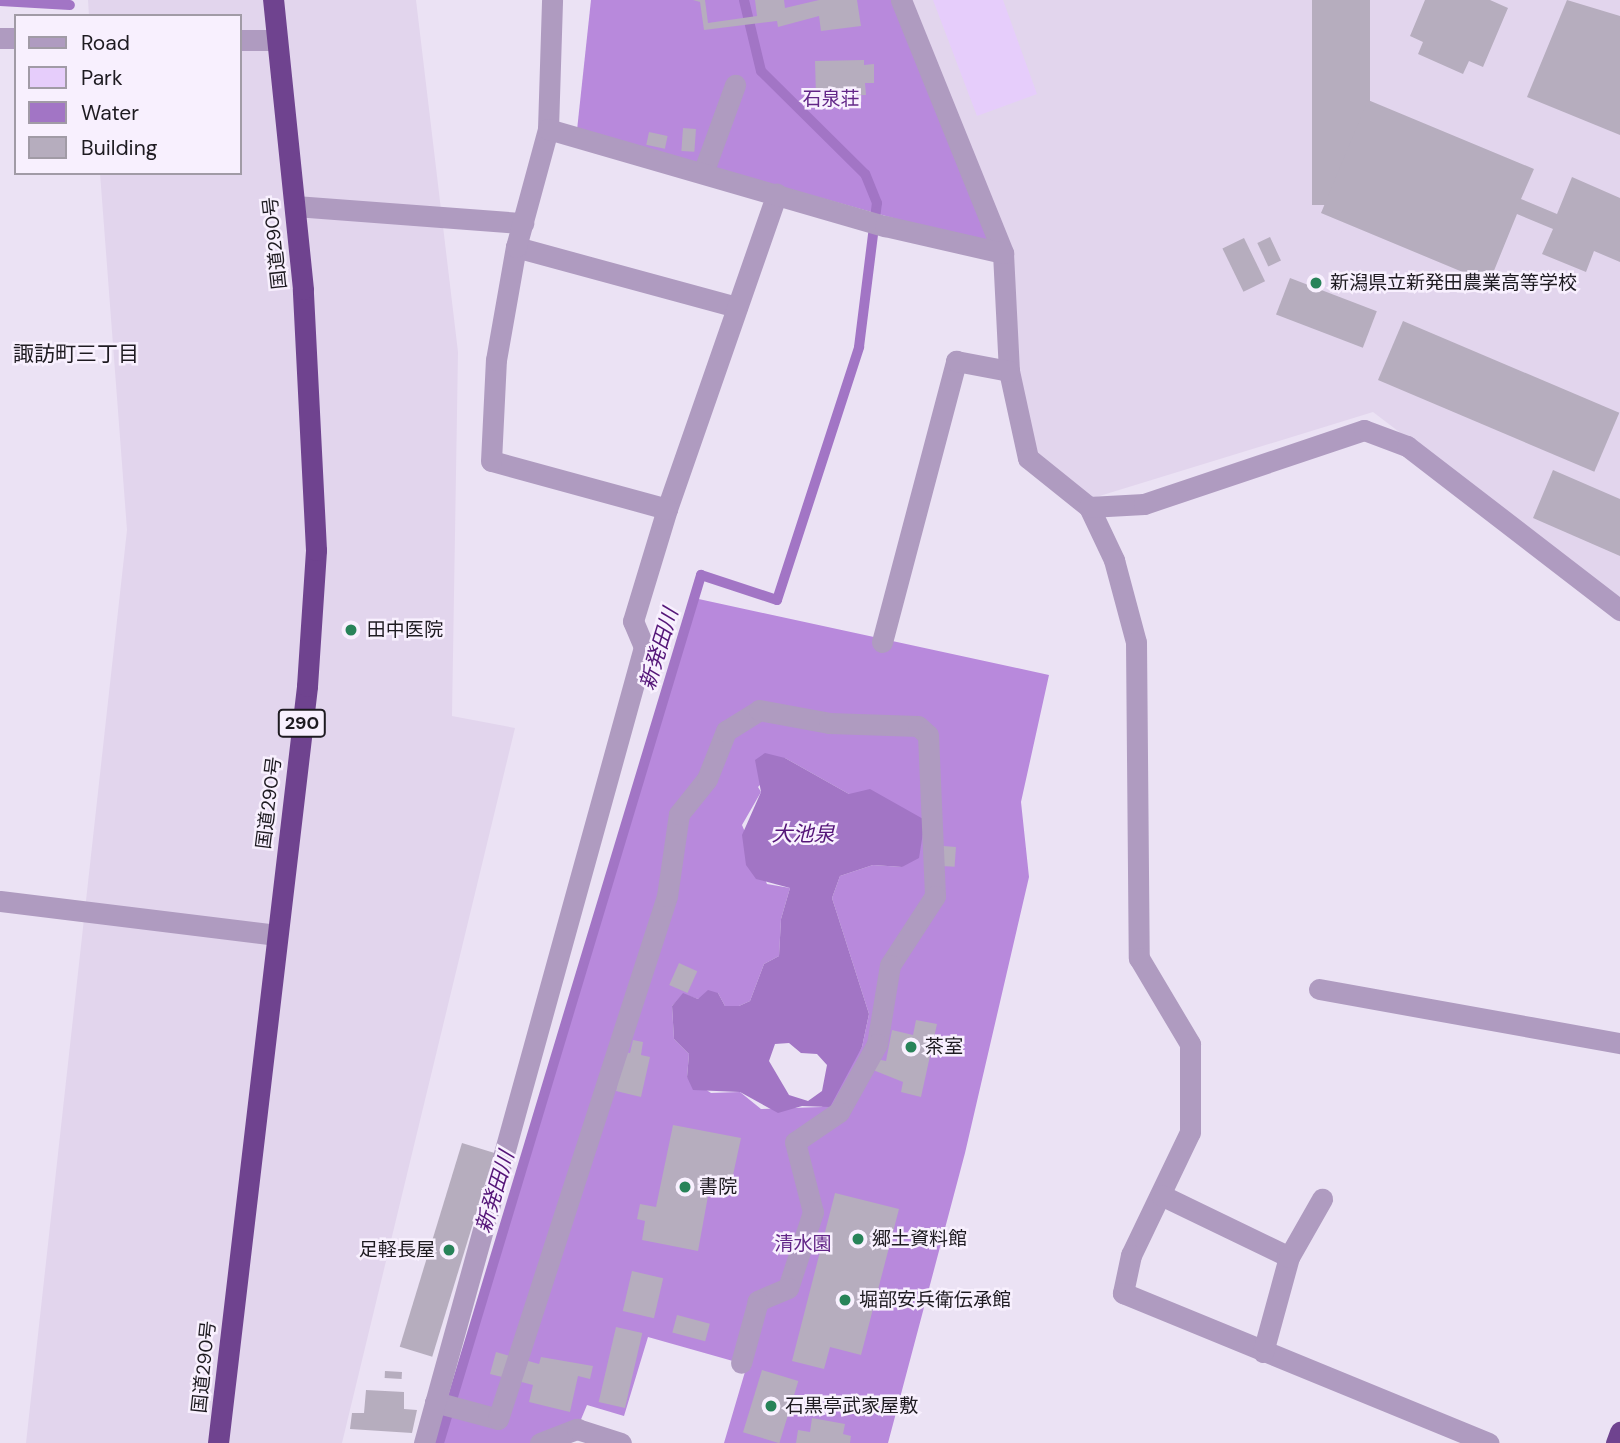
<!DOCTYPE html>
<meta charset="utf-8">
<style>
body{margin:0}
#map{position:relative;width:1620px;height:1443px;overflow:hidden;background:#ebe2f4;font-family:"DM Sans","Noto Sans JP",sans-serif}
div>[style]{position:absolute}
.built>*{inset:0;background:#e2d5ed}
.green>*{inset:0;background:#e6cdfb}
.forest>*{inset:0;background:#b889dc}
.water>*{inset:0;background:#a275c5}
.stream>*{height:10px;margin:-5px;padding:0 5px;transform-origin:5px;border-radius:5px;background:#a275c5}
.building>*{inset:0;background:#b6adbe;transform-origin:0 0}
.minor>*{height:21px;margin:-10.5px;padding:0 10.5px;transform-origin:10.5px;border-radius:10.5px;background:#af9bc0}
.highway>*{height:21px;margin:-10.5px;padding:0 10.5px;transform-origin:10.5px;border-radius:10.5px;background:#6f438f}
.dots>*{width:19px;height:19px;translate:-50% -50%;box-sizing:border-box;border:4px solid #f8f0fe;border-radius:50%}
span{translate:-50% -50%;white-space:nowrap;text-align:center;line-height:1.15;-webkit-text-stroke:5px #f8f0fe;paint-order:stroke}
.shield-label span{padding:2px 5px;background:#f8f0fe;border:2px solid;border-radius:5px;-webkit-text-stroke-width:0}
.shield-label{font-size:18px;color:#1e1b21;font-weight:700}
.park-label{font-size:19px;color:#622687}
.street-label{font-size:19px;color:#1e1b21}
.poi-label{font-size:19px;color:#1e1b21}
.left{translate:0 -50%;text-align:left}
.right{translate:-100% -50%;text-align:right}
.neighbourhood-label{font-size:21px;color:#1e1b21}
.water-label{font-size:21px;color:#541578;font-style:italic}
.legend{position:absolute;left:14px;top:14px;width:228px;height:161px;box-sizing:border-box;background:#f8f0fe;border:2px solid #a19ba6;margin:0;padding:9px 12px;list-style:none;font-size:21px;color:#1e1b21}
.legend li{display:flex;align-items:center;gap:14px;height:35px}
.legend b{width:35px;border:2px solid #a19ba6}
</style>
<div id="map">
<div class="built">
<div style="clip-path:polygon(88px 0,416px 0,458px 352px,452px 716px,515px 728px,342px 1443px,26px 1443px,127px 530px,100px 173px,240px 173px,240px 16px,89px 16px)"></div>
<div style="clip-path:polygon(902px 0,1620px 0,1620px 600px,1373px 412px,1093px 498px,1031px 453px,1020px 405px,1015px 318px)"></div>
</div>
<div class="green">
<div style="clip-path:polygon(933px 0,1003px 0,1037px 94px,977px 116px)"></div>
</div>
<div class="forest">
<div style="clip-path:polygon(591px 0,899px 0,997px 247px,577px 130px)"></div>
<div style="clip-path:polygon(evenodd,694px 598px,1049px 675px,1021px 802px,1029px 877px,965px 1153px,888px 1443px,724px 1443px,747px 1365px,648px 1337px,624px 1416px,587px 1405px,577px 1429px,540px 1443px,439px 1443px,694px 598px,785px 758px,849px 794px,924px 820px,902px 867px,873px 865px,840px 876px,832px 898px,869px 1014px,862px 1047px,822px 1107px,761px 1109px,740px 1092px,711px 1093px,687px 1077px,689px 1054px,674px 1039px,672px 1006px,683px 994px,698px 999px,718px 993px,725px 1006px,739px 1006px,750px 1001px,764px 964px,779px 956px,781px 919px,790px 888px,767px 884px,742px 825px,761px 792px,758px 787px,785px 758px)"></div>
</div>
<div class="water">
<div style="clip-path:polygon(evenodd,765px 753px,785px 758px,849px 794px,870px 789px,925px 820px,919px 858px,902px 867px,873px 865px,840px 876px,832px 898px,869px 1014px,862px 1047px,830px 1107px,802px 1106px,778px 1113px,740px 1092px,693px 1090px,687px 1077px,689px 1054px,674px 1039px,672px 1006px,683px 993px,698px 999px,708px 990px,718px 993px,725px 1006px,739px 1006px,750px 1001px,764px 964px,779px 956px,781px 919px,790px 888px,756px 879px,746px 865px,742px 835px,761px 792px,755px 760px,765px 753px,789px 1043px,801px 1053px,817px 1054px,827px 1065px,822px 1091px,808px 1101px,789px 1095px,769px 1061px,775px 1044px,789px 1043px)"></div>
</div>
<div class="stream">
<div style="left:0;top:1px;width:70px;rotate:3.3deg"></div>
<div style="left:439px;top:1443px;width:907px;rotate:-73.2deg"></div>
<div style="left:701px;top:575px;width:80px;rotate:18.2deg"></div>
<div style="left:777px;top:600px;width:266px;rotate:-72deg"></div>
<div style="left:859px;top:347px;width:145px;rotate:-82.9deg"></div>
<div style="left:877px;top:203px;width:31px;rotate:-112deg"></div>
<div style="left:865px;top:174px;width:146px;rotate:-135.3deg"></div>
<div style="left:761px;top:71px;width:73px;rotate:-103.5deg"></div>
</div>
<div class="building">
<div style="clip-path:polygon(693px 0,705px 0,708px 23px,757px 16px,755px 0,784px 0,785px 8px,819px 0,857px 0,861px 26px,821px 31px,819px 16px,778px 27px,777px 21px,704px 30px,700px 2px)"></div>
<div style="left:1312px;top:0;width:58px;height:205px"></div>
<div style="clip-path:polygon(1425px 0,1490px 0,1508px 8px,1483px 67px,1469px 61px,1463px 74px,1418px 54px,1423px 42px,1410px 36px)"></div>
<div style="clip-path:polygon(1567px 0,1620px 16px,1620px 135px,1527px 97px)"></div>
<div style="clip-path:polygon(864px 60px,864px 65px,874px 64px,874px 83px,865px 83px,866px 95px,816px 96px,815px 61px)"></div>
<div style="clip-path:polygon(1368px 100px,1534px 169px,1521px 199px,1557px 214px,1572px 177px,1620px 198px,1620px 262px,1594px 251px,1586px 272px,1542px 254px,1553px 229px,1517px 214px,1489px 283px,1321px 213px)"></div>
<div style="left:683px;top:128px;width:13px;height:23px;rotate:4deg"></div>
<div style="left:649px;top:132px;width:19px;height:13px;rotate:12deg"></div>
<div style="left:1270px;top:237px;width:26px;height:14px;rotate:65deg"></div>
<div style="left:1244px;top:238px;width:48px;height:24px;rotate:64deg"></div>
<div style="left:1290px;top:278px;width:93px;height:39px;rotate:21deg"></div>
<div style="left:1403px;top:321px;width:235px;height:64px;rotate:23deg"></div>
<div style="clip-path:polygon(1553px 470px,1620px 499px,1620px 556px,1533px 518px)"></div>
<div style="left:943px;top:846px;width:13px;height:20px;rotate:4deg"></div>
<div style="left:679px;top:963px;width:20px;height:24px;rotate:24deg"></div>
<div style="clip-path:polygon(916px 1020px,937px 1024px,921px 1097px,901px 1092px,903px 1082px,873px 1070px,876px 1059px,886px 1061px,892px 1030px,913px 1035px)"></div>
<div style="clip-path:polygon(633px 1040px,643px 1042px,641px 1055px,650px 1057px,641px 1097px,616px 1091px,624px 1052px,630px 1053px)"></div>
<div style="clip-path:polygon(673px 1125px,741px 1138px,730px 1189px,710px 1185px,698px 1251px,642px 1240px,645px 1221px,637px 1219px,640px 1204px,656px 1207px)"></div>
<div style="left:462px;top:1143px;width:34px;height:213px;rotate:17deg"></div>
<div style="clip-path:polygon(835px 1193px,899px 1209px,861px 1355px,830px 1347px,824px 1369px,792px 1361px)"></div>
<div style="left:632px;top:1271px;width:32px;height:41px;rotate:13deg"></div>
<div style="left:677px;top:1315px;width:34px;height:18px;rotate:15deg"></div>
<div style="left:616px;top:1327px;width:27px;height:77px;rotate:13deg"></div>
<div style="clip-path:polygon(496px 1352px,539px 1364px,541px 1357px,593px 1366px,590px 1379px,578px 1376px,570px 1412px,529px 1402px,533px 1385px,490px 1374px)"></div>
<div style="left:762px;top:1370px;width:38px;height:65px;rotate:17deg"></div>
<div style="left:385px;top:1371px;width:17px;height:7px;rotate:3deg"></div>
<div style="clip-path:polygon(366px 1390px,404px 1392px,404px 1409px,417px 1410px,412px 1433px,350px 1429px,352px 1413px,364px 1413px)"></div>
<div style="clip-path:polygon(812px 1418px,845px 1424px,843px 1434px,851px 1436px,850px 1443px,796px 1443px,798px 1430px,810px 1432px)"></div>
</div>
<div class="minor">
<div style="left:901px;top:0;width:273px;rotate:68deg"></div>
<div style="left:1003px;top:253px;width:118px;rotate:87.1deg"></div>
<div style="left:1009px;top:371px;width:89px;rotate:77.7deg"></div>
<div style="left:1028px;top:458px;width:78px;rotate:38.8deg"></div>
<div style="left:1089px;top:507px;width:59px;rotate:64.7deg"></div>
<div style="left:1114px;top:560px;width:85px;rotate:75deg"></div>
<div style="left:1136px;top:642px;width:316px;rotate:89.5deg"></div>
<div style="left:1139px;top:958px;width:100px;rotate:59.3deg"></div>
<div style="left:1190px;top:1044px;width:88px;rotate:90deg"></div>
<div style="left:1190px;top:1132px;width:136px;rotate:115.6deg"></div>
<div style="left:1131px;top:1255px;width:39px;rotate:102deg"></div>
<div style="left:1123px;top:1293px;width:395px;rotate:22.3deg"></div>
<div style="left:0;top:38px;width:16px"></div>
<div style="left:240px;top:40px;width:37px"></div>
<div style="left:548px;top:129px;width:129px;rotate:-88.2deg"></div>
<div style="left:703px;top:173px;width:94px;rotate:-70deg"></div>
<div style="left:295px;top:206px;width:229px;rotate:4.3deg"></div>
<div style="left:516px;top:247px;width:229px;rotate:15.2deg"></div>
<div style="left:1089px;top:507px;width:55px;rotate:-3.1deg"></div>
<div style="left:1144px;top:504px;width:232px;rotate:-18.6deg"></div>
<div style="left:1364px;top:430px;width:46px;rotate:20.4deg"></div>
<div style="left:1407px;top:446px;width:269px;rotate:37.6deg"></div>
<div style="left:667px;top:509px;width:334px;rotate:-70.8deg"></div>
<div style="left:882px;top:642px;width:291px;rotate:-75.2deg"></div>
<div style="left:956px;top:361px;width:54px;rotate:10.7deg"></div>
<div style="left:0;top:901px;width:277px;rotate:7deg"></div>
<div style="left:1319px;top:989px;width:306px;rotate:10.2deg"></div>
<div style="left:1161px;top:1195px;width:142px;rotate:25.8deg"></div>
<div style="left:1263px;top:1352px;width:98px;rotate:-74.7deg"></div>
<div style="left:1289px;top:1257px;width:67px;rotate:-60.4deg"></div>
<div style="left:435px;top:1402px;width:65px;rotate:15.1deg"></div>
<div style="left:498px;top:1419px;width:550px;rotate:-72.09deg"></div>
<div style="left:667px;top:896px;width:83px;rotate:-81.7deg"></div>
<div style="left:679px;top:814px;width:45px;rotate:-51.3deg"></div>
<div style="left:707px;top:779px;width:52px;rotate:-68.4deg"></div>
<div style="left:726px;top:731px;width:39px;rotate:-32deg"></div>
<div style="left:759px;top:710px;width:71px;rotate:10.5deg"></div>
<div style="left:829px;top:723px;width:89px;rotate:1.9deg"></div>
<div style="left:918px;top:726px;width:13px;rotate:42deg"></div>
<div style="left:928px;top:735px;width:161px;rotate:87.5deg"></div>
<div style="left:935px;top:896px;width:82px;rotate:123.1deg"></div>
<div style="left:890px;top:965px;width:80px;rotate:99.3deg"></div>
<div style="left:877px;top:1044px;width:78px;rotate:119.2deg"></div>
<div style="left:839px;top:1112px;width:53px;rotate:145.7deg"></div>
<div style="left:795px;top:1142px;width:72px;rotate:75.6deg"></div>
<div style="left:813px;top:1212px;width:80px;rotate:108.2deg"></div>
<div style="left:788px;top:1288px;width:33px;rotate:157deg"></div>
<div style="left:758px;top:1301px;width:64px;rotate:105.3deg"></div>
<div style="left:424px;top:1443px;width:826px;rotate:-74.55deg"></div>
<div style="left:644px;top:647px;width:28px;rotate:-113deg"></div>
<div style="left:633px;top:621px;width:117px;rotate:-73.1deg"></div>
<div style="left:667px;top:509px;width:182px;rotate:-164.7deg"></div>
<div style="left:491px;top:461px;width:101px;rotate:-87.2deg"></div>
<div style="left:496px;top:360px;width:115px;rotate:-80deg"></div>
<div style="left:516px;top:247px;width:122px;rotate:-74.8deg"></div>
<div style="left:548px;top:129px;width:351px;rotate:16.1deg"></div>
<div style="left:885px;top:226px;width:121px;rotate:12.9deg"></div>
<div style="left:540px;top:1443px;width:40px;rotate:-21deg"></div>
<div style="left:577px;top:1429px;width:46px;rotate:17.7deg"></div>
</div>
<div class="highway">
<div style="left:218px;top:1443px;width:762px;rotate:-83.29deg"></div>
<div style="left:307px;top:686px;width:136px;rotate:-86.2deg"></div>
<div style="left:316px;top:550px;width:261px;rotate:-92.9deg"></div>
<div style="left:303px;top:289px;width:291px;rotate:-95.9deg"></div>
<div style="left:1616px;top:1443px;width:12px;rotate:-70deg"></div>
</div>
<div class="dots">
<div style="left:1316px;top:283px;background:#288359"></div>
<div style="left:351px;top:630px;background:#288359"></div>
<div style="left:911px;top:1047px;background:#288359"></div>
<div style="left:685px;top:1187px;background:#288359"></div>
<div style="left:858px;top:1239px;background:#288359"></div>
<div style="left:449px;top:1250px;background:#288359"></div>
<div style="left:845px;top:1300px;background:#288359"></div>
<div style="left:771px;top:1406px;background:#288359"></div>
</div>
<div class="shield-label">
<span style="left:302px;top:723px">290</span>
</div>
<div class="park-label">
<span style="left:831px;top:99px">石泉荘</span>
<span style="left:803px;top:1244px">清水園</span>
</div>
<div class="street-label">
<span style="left:275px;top:243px;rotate:-96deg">国道290号</span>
<span style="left:269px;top:803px;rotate:-83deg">国道290号</span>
<span style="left:204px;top:1367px;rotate:-84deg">国道290号</span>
</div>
<div class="poi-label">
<span class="left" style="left:1330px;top:283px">新潟県立新発田農業高等学校</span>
<span class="left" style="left:367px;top:630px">田中医院</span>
<span class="left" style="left:925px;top:1047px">茶室</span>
<span class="left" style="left:699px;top:1187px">書院</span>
<span class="left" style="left:872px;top:1239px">郷土資料館</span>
<span class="right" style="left:435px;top:1250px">足軽長屋</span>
<span class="left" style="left:859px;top:1300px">堀部安兵衛伝承館</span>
<span class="left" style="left:785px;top:1406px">石黒亭武家屋敷</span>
</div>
<div class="neighbourhood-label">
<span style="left:76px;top:354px">諏訪町三丁目</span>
</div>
<div class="water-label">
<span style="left:659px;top:649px;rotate:-73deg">新発田川</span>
<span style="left:803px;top:834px">大池泉</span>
<span style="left:495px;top:1192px;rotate:-73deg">新発田川</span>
</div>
<ul class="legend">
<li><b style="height:9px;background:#af9bc0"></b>Road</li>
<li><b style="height:19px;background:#e6cdfb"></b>Park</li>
<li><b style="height:19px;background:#a275c5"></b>Water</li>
<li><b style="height:19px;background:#b6adbe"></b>Building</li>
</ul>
</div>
